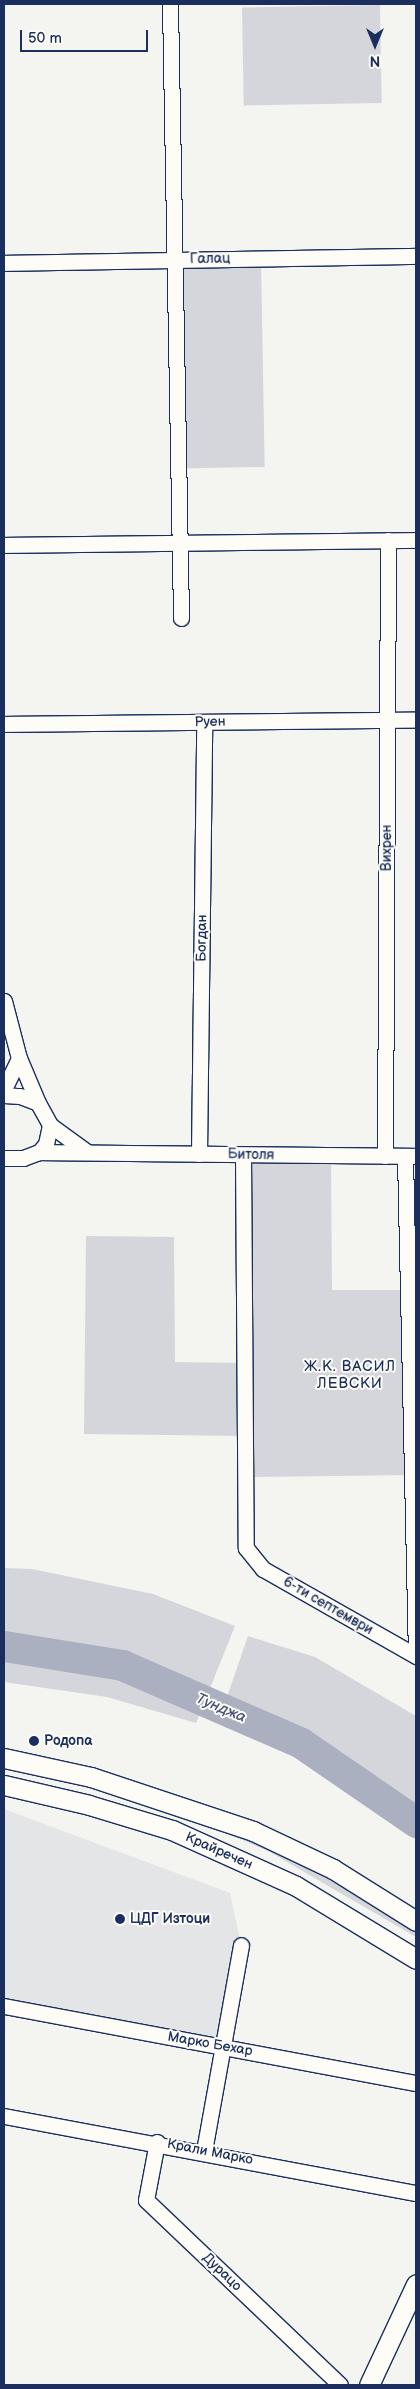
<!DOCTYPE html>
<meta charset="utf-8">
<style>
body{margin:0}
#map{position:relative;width:420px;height:2389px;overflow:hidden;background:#f4f4f1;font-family:"Balsamiq Sans",sans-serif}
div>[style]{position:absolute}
.built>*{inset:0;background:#e4e5e6}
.green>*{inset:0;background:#d4d6db;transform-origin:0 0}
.river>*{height:31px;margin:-15.5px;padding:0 15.5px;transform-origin:15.5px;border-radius:15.5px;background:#aab0bf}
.roads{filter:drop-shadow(1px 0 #1b2f5e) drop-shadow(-1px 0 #1b2f5e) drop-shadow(0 1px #1b2f5e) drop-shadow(0 -1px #1b2f5e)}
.minor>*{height:15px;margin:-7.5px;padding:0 7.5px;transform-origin:7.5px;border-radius:7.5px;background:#fdfcf7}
.tertiary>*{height:19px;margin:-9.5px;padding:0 9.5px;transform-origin:9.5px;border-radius:9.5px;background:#fdfcf7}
.dots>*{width:14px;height:14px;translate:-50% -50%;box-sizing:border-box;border:2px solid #fdfcf7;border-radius:50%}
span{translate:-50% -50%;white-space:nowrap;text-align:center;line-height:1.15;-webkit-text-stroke:4px #fdfcf7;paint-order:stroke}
.street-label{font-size:14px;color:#1b2f5e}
.poi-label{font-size:14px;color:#1b2f5e;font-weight:700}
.left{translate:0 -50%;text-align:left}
.neighbourhood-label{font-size:15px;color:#1b2f5e;letter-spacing:1px}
.water-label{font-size:15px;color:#46567b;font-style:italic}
.frame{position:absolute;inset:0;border:5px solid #1b2f5e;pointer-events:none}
.north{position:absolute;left:350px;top:20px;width:50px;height:50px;-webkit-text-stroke:4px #fdfcf7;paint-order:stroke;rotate:180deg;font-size:14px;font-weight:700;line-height:20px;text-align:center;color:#1b2f5e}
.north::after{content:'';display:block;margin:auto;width:18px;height:22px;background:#1b2f5e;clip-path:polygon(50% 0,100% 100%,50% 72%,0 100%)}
.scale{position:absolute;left:20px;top:30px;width:128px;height:22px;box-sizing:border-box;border:2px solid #1b2f5e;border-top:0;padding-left:6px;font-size:15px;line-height:18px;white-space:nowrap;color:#1b2f5e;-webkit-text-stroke:4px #fdfcf7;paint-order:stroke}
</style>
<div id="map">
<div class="built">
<div style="clip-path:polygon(4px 1809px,230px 1893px,241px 1945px,222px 2046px,4px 2006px)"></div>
</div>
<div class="green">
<div style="left:380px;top:5px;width:98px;height:138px;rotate:89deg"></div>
<div style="left:261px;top:258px;width:209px;height:86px;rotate:89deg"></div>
<div style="clip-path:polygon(243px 1155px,331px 1156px,332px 1290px,408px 1290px,412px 1475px,246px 1477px,245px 1436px,84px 1434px,86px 1236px,174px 1237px,175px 1362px,244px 1363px)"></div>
<div style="clip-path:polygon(4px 1568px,32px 1569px,153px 1594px,235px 1626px,196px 1723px,107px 1697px,4px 1682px)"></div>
<div style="clip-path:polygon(248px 1636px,315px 1657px,416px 1716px,416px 1839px,390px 1818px,299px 1757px,219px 1720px)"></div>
<div style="clip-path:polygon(191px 1818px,270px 1846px,416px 1929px,416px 1937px,268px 1851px)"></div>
</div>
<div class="river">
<div style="left:4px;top:1646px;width:120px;rotate:9.1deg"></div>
<div style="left:122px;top:1665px;width:195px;rotate:23.5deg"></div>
<div style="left:301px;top:1743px;width:140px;rotate:34.5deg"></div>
</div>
<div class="roads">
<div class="minor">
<div style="left:170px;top:4px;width:614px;rotate:88.97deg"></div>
<div style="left:4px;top:263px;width:412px;rotate:-1deg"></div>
<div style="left:4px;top:545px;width:412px;rotate:-0.7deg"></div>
<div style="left:4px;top:724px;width:412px;rotate:-0.6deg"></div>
<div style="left:4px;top:1001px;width:59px;rotate:75.3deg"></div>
<div style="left:19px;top:1058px;width:49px;rotate:67.1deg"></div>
<div style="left:4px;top:1089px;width:34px;rotate:-64deg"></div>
<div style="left:4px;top:1095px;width:16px;rotate:4deg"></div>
<div style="left:20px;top:1096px;width:19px;rotate:21deg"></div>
<div style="left:38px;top:1103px;width:25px;rotate:61deg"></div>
<div style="left:50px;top:1125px;width:19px;rotate:102deg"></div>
<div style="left:46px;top:1144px;width:11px;rotate:131deg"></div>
<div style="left:39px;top:1152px;width:17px;rotate:159deg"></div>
<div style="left:23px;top:1158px;width:19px;rotate:180deg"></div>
<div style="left:50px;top:1125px;width:46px;rotate:36.1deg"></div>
<div style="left:39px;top:1152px;width:377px;rotate:0.6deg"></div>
<div style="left:199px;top:1154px;width:432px;rotate:-89.3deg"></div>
<div style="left:243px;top:1155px;width:393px;rotate:89.6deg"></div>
<div style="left:246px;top:1548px;width:27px;rotate:51deg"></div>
<div style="left:263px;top:1569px;width:176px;rotate:29.6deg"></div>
<div style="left:385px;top:1156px;width:616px;rotate:-89.72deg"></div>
<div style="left:405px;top:1156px;width:500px;rotate:88.74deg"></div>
<div style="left:4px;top:2006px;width:419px;rotate:10.6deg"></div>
<div style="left:4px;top:2116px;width:419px;rotate:10.6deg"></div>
<div style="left:157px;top:2142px;width:59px;rotate:100.7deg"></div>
<div style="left:146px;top:2200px;width:268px;rotate:43.6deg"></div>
<div style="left:204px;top:2151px;width:209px;rotate:-79.8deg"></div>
</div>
<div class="tertiary">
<div style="left:4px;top:1758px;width:89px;rotate:12.3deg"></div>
<div style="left:91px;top:1777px;width:171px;rotate:18.4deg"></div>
<div style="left:253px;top:1831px;width:89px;rotate:25.4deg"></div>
<div style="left:333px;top:1869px;width:98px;rotate:32.1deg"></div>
<div style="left:4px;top:1785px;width:87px;rotate:13.2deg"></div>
<div style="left:89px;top:1805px;width:87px;rotate:16.8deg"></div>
<div style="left:172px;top:1830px;width:136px;rotate:24.3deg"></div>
<div style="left:296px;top:1886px;width:140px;rotate:31.3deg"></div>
<div style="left:369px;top:2385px;width:111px;rotate:-65deg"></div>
</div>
</div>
<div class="dots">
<div style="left:34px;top:1741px;background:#1b2f5e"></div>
<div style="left:120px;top:1919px;background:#1b2f5e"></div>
</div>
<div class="street-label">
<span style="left:210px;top:259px;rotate:-1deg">Галац</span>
<span style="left:210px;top:722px;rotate:-1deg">Руен</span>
<span style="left:387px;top:848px;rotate:-90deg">Вихрен</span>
<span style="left:202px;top:938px;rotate:-89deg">Богдан</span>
<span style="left:251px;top:1155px;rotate:1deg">Битоля</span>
<span style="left:328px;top:1606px;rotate:30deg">6-ти септември</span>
<span style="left:219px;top:1851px;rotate:24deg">Крайречен</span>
<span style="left:210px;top:2044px;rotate:10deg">Марко Бехар</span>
<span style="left:210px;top:2152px;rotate:11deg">Крали Марко</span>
<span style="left:222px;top:2272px;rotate:44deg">Дурацо</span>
</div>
<div class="poi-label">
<span class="left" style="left:44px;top:1741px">Родопа</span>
<span class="left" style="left:130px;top:1919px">ЦДГ Изтоци</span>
</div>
<div class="neighbourhood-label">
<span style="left:350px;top:1375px">Ж.К. ВАСИЛ<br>ЛЕВСКИ</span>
</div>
<div class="water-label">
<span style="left:221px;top:1708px;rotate:23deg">Тунджа</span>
</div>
<div class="frame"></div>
<div class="north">N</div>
<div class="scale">50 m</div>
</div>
